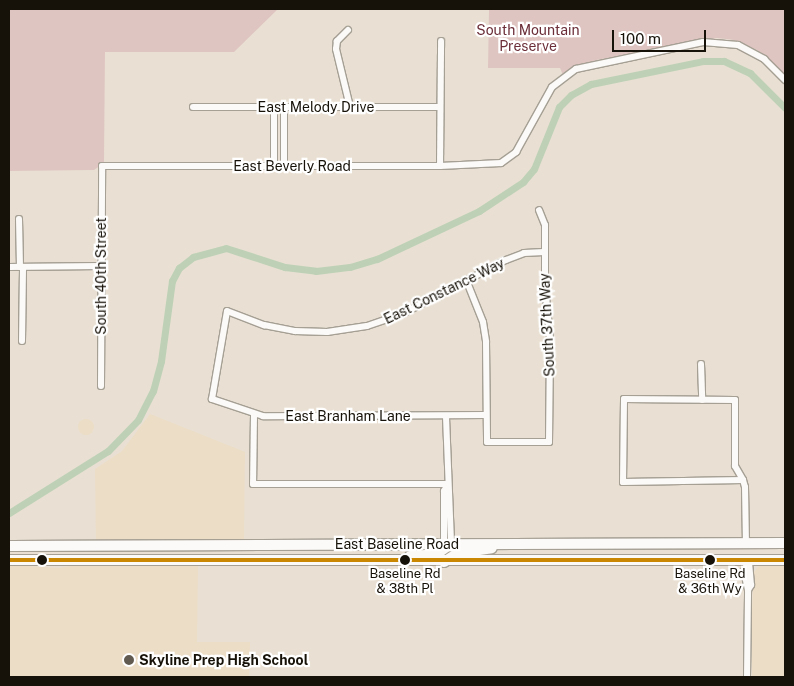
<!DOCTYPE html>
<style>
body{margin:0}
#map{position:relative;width:794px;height:686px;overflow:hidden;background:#e9e0d3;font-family:"Public Sans",sans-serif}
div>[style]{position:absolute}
.built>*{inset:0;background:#ecddc6}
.round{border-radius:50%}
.green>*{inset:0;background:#dfc5c1}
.canal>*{height:7px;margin:-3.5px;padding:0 3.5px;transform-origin:3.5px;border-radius:3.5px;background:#bed1b6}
.roads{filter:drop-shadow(1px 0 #a59f94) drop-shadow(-1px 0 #a59f94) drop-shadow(0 1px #a59f94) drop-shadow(0 -1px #a59f94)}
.minor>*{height:6px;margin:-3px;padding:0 3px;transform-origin:3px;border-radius:3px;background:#fcfaf8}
.primary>*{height:10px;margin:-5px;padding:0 5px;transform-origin:5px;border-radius:5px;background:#fcfaf8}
.bus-1>*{height:4px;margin:-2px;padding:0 2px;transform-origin:2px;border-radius:2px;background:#ca8802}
.dots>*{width:14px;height:14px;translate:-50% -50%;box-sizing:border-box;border:2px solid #fff;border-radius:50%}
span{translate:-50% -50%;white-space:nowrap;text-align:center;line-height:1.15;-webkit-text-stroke:4.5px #fff;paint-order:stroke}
.bus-label{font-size:13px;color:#171209}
.park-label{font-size:14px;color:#6b2e38}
.street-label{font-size:14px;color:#171209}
.poi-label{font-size:14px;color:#171209;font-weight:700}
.left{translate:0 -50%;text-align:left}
.frame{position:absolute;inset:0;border:10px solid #171209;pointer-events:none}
.scale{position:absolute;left:612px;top:30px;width:94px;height:22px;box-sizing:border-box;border:2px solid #171209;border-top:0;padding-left:6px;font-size:15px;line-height:18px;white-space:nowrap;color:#171209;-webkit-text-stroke:4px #fff;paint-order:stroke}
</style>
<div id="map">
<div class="built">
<div style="clip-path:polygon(150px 414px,245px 452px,244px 539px,96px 540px,95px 469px,122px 451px)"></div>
<div class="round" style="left:78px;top:419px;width:16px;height:16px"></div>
<div style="clip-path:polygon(83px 564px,198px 566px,197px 642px,250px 642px,249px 677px,9px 677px,9px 565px,59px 568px)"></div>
<div style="clip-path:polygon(759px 566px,785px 566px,785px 677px,752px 677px,752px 609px,754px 572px)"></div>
</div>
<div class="green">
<div style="clip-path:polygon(9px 9px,278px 9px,234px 52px,105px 52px,104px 163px,94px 170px,9px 171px)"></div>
<div style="clip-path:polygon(489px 9px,785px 9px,785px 76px,757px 50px,734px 40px,717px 38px,596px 60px,563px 75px,560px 68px,488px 68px)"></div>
</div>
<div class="canal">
<div style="left:9px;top:513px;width:117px;rotate:-32.1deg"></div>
<div style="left:108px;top:451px;width:43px;rotate:-45.9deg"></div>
<div style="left:138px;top:420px;width:33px;rotate:-63deg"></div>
<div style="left:153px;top:391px;width:31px;rotate:-75deg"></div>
<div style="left:161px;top:361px;width:81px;rotate:-82.2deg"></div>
<div style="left:172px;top:281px;width:15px;rotate:-62deg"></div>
<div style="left:179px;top:268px;width:18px;rotate:-38deg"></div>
<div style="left:193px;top:257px;width:34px;rotate:-15deg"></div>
<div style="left:226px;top:248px;width:62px;rotate:17.9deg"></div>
<div style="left:285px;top:267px;width:31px;rotate:7deg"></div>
<div style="left:316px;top:271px;width:34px;rotate:-7deg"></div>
<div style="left:350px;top:267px;width:28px;rotate:-17deg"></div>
<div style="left:377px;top:259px;width:113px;rotate:-25.2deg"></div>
<div style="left:479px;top:211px;width:53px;rotate:-33.4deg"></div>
<div style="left:523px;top:182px;width:17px;rotate:-50deg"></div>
<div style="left:534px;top:169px;width:67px;rotate:-68deg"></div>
<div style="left:559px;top:107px;width:17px;rotate:-45deg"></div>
<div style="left:571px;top:95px;width:23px;rotate:-29deg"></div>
<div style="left:591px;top:84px;width:114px;rotate:-11.6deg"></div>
<div style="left:703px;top:61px;width:21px"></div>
<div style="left:724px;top:61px;width:29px;rotate:25deg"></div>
<div style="left:750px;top:73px;width:49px;rotate:45deg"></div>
</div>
<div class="roads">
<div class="minor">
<div style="left:348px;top:30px;width:16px;rotate:135deg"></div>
<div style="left:337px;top:41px;width:8px;rotate:97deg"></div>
<div style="left:336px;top:49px;width:60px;rotate:76.4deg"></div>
<div style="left:193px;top:107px;width:247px"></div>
<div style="left:284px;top:107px;width:59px;rotate:90deg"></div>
<div style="left:274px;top:165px;width:58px;rotate:-90deg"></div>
<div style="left:440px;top:166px;width:125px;rotate:-89.5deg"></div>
<div style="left:19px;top:219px;width:48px;rotate:88.8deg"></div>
<div style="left:9px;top:267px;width:91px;rotate:-0.6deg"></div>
<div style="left:467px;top:282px;width:43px;rotate:68.2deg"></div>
<div style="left:483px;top:322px;width:20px;rotate:81deg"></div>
<div style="left:486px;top:342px;width:100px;rotate:89.4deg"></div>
<div style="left:487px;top:442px;width:62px"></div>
<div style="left:549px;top:442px;width:104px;rotate:-89.4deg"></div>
<div style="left:550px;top:338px;width:52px;rotate:-95.5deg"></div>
<div style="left:545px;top:286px;width:61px;rotate:-90deg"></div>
<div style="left:545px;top:225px;width:16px;rotate:-112deg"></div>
<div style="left:22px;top:341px;width:74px;rotate:-89.2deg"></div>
<div style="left:701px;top:364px;width:36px;rotate:88deg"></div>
<div style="left:101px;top:386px;width:220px;rotate:-89.7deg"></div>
<div style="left:102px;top:166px;width:338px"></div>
<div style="left:440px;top:166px;width:61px;rotate:-2.8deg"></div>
<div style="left:501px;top:163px;width:19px;rotate:-36deg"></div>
<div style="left:516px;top:152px;width:74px;rotate:-61deg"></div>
<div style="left:552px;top:87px;width:30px;rotate:-37deg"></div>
<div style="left:576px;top:69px;width:130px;rotate:-12deg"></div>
<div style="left:703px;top:42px;width:35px;rotate:5deg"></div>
<div style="left:738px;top:45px;width:30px;rotate:28deg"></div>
<div style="left:764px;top:59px;width:30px;rotate:45deg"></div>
<div style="left:254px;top:415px;width:69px;rotate:90.8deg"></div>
<div style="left:253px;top:484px;width:195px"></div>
<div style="left:486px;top:415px;width:223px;rotate:179.7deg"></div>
<div style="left:263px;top:416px;width:54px;rotate:-161.6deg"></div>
<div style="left:212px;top:399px;width:89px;rotate:-80.3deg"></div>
<div style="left:227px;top:311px;width:40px;rotate:21deg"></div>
<div style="left:264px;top:325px;width:32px;rotate:11deg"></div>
<div style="left:295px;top:331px;width:32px;rotate:2deg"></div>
<div style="left:327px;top:332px;width:40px;rotate:-8.5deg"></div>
<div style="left:367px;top:326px;width:39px;rotate:-19deg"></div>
<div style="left:404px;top:313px;width:115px;rotate:-27.5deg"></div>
<div style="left:506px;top:260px;width:19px;rotate:-21deg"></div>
<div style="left:524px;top:253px;width:20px;rotate:-3deg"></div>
<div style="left:446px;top:417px;width:127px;rotate:87.7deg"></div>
<div style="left:743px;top:480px;width:120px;rotate:179deg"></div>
<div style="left:623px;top:482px;width:83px;rotate:-89.3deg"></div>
<div style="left:624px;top:399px;width:111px;rotate:0.5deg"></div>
<div style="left:735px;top:400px;width:66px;rotate:90deg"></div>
<div style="left:735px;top:466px;width:16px;rotate:60deg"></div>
<div style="left:743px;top:480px;width:7px;rotate:74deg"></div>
<div style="left:745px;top:487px;width:56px;rotate:89deg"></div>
<div style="left:444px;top:544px;width:53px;rotate:-90deg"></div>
<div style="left:444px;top:491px;width:8px;rotate:-60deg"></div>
<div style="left:748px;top:590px;width:6px;rotate:-59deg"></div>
<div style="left:751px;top:585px;width:25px;rotate:-95deg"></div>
<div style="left:747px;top:677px;width:87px;rotate:-89.3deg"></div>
<div style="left:748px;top:590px;width:19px;rotate:-102deg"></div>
<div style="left:744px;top:571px;width:12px;rotate:-66deg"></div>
</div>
<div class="primary">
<div style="left:9px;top:546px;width:776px;rotate:-0.22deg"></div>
<div style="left:410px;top:556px;width:27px;rotate:-4deg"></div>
<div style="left:437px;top:554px;width:17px;rotate:-36deg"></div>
<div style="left:9px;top:560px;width:776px"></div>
<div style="left:444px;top:562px;width:17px;rotate:-33deg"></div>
<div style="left:458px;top:553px;width:34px;rotate:-8deg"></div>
</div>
</div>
<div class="bus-1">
<div style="left:9px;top:560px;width:776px"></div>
</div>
<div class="dots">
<div style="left:42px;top:560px;background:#171209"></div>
<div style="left:405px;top:560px;background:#171209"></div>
<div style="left:710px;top:560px;background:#171209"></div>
<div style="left:129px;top:660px;background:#605a50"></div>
</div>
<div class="bus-label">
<span style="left:405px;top:582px">Baseline Rd<br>&amp; 38th Pl</span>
<span style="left:710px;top:582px">Baseline Rd<br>&amp; 36th Wy</span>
</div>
<div class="park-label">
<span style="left:528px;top:38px">South Mountain<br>Preserve</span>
</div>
<div class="street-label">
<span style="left:316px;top:107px">East Melody Drive</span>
<span style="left:292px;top:166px">East Beverly Road</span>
<span style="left:101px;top:276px;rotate:-90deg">South 40th Street</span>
<span style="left:444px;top:291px;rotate:-26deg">East Constance Way</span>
<span style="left:547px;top:325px;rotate:-93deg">South 37th Way</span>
<span style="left:348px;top:416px">East Branham Lane</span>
<span style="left:397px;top:544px">East Baseline Road</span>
</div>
<div class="poi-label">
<span class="left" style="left:139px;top:660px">Skyline Prep High School</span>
</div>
<div class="frame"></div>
<div class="scale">100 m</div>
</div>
